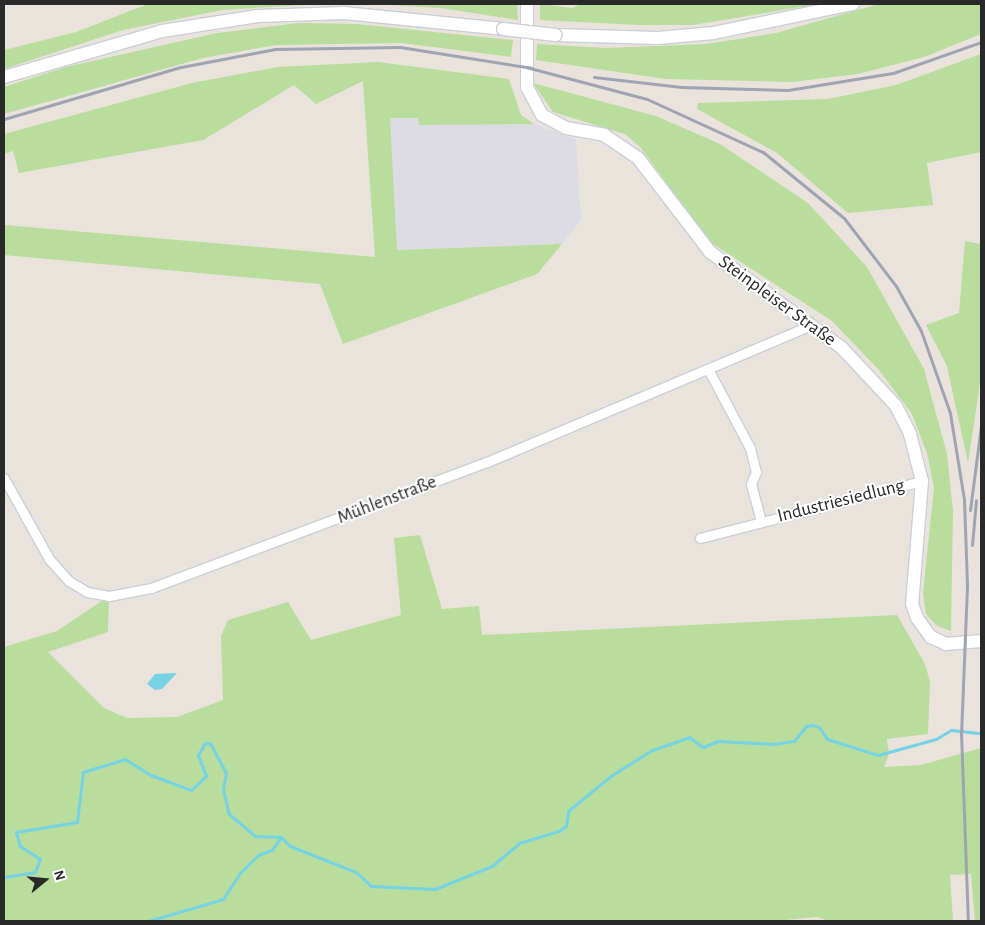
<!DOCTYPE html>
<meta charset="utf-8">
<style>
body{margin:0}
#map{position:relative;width:985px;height:925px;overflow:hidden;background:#eae3dc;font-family:"Alegreya Sans",sans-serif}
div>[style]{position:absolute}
.industrial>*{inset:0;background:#dedce3}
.green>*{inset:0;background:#b8dd9c}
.water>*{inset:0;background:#76d2e5}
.stream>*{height:3px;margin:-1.5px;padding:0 1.5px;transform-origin:1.5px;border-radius:1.5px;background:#76d2e5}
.roads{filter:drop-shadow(1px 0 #cacfda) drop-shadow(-1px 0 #cacfda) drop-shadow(0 1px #cacfda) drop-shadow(0 -1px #cacfda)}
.street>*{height:9px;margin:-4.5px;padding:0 4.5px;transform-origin:4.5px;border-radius:4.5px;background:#fff}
.secondary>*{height:12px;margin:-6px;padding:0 6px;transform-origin:6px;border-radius:6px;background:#fff}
.rail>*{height:3px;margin:-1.5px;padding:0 1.5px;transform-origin:1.5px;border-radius:1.5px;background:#9fa4b2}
.bridges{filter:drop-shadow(1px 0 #cacfda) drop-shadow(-1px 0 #cacfda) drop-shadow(0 1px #cacfda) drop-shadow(0 -1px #cacfda)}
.secondary-bridge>*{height:12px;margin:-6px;padding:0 6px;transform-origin:6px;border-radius:6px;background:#fff}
span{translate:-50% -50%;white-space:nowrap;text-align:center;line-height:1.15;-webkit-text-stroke:4px #fff;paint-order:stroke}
.street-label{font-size:19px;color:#292929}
.frame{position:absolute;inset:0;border:5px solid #292929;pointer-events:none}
.north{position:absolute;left:20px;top:855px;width:50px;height:50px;-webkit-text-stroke:4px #fff;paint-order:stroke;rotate:73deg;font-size:14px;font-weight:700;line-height:20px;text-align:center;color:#292929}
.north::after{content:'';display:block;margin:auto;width:18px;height:22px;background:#292929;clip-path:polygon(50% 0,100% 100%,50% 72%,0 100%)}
</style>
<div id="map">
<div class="industrial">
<div style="clip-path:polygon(389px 118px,418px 118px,419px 125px,534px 124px,576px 139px,581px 220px,562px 244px,397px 250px)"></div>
</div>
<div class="green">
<div style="clip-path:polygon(148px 4px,321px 4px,222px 10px,123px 30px,4px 69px,4px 50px,76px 32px)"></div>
<div style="clip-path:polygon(374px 4px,517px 4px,518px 20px,441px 8px)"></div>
<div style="clip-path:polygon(540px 4px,572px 8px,581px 4px,819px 4px,693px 25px,638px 25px,540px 20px)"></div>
<div style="clip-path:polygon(879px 4px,981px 4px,981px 34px,924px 57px,858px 74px,792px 82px,666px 79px,536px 60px,537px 44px,605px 48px,706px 44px,776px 33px)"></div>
<div style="clip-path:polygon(298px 23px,356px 24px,513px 40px,511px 57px,402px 43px,276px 45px,203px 58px,4px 114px,4px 87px,66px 67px,217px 33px)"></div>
<div style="clip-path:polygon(981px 54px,981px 152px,927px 163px,933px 205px,848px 213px,777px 153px,697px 109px,698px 103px,828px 99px,896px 85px)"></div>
<div style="clip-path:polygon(378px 62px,509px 79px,521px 115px,534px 124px,419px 125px,418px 118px,390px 118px,397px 250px,562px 244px,537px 274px,343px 344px,320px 284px,4px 255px,4px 225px,375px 257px,363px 81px,316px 104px,294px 85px,203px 140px,19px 173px,13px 151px,4px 154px,4px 134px,192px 83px,278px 67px)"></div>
<div style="clip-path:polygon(533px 83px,656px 116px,720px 144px,808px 203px,867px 267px,924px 369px,947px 454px,953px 511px,951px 631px,937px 626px,926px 614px,923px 593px,934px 488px,927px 453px,912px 414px,879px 370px,832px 321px,710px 242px,640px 147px,625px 134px,553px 112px)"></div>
<div style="clip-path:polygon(965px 241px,981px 244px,981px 377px,968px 463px,947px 366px,926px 325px,959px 313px)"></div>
<div style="clip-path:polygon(420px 535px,442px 609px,479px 606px,482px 635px,897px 615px,925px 664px,930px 682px,928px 734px,887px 739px,889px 754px,884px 767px,921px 765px,981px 748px,981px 921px,975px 921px,971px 874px,950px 875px,953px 921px,830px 921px,816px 917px,776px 921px,4px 921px,4px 647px,57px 631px,109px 596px,108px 632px,48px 652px,104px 708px,127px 718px,177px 717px,223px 700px,221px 636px,228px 620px,288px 602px,311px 640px,401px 615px,394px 538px)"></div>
</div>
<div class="water">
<div style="clip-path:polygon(177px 673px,162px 689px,155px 690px,147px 684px,155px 674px)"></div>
</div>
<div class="stream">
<div style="left:4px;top:877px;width:31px;rotate:-9deg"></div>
<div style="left:35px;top:872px;width:14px;rotate:-69deg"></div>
<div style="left:40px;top:859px;width:24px;rotate:-147deg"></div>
<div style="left:20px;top:846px;width:15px;rotate:-106deg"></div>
<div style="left:16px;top:832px;width:62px;rotate:-9.3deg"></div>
<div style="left:77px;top:822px;width:50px;rotate:-83.2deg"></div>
<div style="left:83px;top:772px;width:44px;rotate:-17.2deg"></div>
<div style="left:125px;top:759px;width:31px;rotate:32deg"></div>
<div style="left:151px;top:775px;width:43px;rotate:20.6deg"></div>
<div style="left:191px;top:790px;width:21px;rotate:-43deg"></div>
<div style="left:206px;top:776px;width:22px;rotate:-111deg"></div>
<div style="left:198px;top:755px;width:14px;rotate:-60deg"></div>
<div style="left:205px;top:743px;width:5px"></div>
<div style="left:210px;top:743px;width:34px;rotate:62deg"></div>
<div style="left:226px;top:773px;width:16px;rotate:101deg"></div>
<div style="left:223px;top:789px;width:26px;rotate:77deg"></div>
<div style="left:229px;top:814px;width:34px;rotate:40deg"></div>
<div style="left:255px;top:836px;width:26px;rotate:2deg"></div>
<div style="left:281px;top:837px;width:13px;rotate:45deg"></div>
<div style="left:290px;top:846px;width:71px;rotate:21.5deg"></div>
<div style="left:356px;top:872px;width:21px;rotate:43deg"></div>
<div style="left:371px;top:886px;width:64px;rotate:2.7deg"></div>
<div style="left:435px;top:889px;width:61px;rotate:-22deg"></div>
<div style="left:492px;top:866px;width:35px;rotate:-40deg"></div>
<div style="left:519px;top:843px;width:42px;rotate:-16.7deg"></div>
<div style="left:559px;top:831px;width:9px;rotate:-36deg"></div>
<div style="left:566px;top:826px;width:15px;rotate:-82deg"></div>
<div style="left:568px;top:811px;width:57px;rotate:-39.3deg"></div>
<div style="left:612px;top:775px;width:47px;rotate:-32deg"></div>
<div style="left:652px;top:750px;width:39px;rotate:-19deg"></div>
<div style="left:689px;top:737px;width:17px;rotate:36deg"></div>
<div style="left:703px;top:747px;width:16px;rotate:-22deg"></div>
<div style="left:718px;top:741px;width:56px;rotate:3.1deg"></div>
<div style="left:774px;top:744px;width:20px;rotate:-9deg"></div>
<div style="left:794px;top:741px;width:19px;rotate:-51deg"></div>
<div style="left:806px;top:726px;width:7px;rotate:-8deg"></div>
<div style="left:813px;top:725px;width:6px;rotate:18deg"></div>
<div style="left:819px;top:727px;width:14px;rotate:56deg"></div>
<div style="left:827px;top:739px;width:53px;rotate:17.4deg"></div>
<div style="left:878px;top:755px;width:60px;rotate:-15.4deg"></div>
<div style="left:936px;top:739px;width:17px;rotate:-31deg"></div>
<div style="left:951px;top:730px;width:30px;rotate:6deg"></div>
<div style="left:148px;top:921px;width:78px;rotate:-16.3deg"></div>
<div style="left:223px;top:899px;width:31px;rotate:-57deg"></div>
<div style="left:240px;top:873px;width:25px;rotate:-45deg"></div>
<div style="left:258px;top:855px;width:15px;rotate:-20deg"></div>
<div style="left:272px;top:850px;width:16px;rotate:-55deg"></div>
</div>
<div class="roads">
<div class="street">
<div style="left:708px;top:369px;width:89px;rotate:62deg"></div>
<div style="left:750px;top:448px;width:25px;rotate:76deg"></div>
<div style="left:756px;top:472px;width:13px;rotate:113deg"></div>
<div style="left:751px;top:484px;width:38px;rotate:75deg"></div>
<div style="left:4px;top:478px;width:93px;rotate:60.9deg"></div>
<div style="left:49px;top:559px;width:30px;rotate:48deg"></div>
<div style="left:69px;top:581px;width:21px;rotate:31deg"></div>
<div style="left:87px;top:592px;width:22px;rotate:10deg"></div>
<div style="left:109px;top:596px;width:43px;rotate:-10.8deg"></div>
<div style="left:151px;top:588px;width:359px;rotate:-20.6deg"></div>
<div style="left:487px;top:462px;width:353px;rotate:-22.9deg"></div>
<div style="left:700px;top:538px;width:229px;rotate:-14.4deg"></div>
</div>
<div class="secondary">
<div style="left:527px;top:4px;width:83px;rotate:90deg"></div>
<div style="left:527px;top:87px;width:32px;rotate:62deg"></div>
<div style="left:542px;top:115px;width:27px;rotate:28deg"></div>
<div style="left:566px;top:128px;width:39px;rotate:10deg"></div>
<div style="left:604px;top:135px;width:41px;rotate:34.1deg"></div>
<div style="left:638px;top:158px;width:118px;rotate:52.5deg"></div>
<div style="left:710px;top:252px;width:163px;rotate:36deg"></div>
<div style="left:842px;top:348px;width:79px;rotate:47deg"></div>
<div style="left:896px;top:406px;width:31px;rotate:63deg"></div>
<div style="left:910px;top:434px;width:49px;rotate:75.7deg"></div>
<div style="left:922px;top:481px;width:123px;rotate:94.6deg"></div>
<div style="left:912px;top:604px;width:15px;rotate:70deg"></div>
<div style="left:917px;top:618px;width:24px;rotate:54deg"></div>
<div style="left:931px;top:637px;width:17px;rotate:25deg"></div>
<div style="left:946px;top:644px;width:35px;rotate:-5deg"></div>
<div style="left:556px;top:35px;width:102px;rotate:1.7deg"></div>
<div style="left:658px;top:38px;width:56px;rotate:-5.1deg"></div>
<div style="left:714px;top:33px;width:142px;rotate:-11.8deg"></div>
<div style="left:4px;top:77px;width:165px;rotate:-16.2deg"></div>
<div style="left:162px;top:31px;width:97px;rotate:-8.9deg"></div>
<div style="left:258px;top:16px;width:86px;rotate:-2deg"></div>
<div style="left:344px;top:13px;width:160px;rotate:5.7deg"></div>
</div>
</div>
<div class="rail">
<div style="left:526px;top:67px;width:125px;rotate:14.8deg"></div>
<div style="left:647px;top:99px;width:128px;rotate:24.6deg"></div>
<div style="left:763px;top:152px;width:104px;rotate:39.2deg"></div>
<div style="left:844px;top:218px;width:86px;rotate:52.6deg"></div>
<div style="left:896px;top:286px;width:51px;rotate:60.9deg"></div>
<div style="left:921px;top:331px;width:87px;rotate:70.5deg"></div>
<div style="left:950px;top:413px;width:87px;rotate:80.8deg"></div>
<div style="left:964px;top:499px;width:87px;rotate:88deg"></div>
<div style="left:967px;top:586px;width:147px;rotate:92.3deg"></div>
<div style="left:961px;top:733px;width:188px;rotate:87.9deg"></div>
<div style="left:594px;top:77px;width:88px;rotate:6.6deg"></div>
<div style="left:681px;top:87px;width:107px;rotate:1.6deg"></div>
<div style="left:788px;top:90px;width:106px;rotate:-9.2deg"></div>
<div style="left:893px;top:73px;width:93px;rotate:-19.4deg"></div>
<div style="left:4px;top:119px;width:184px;rotate:-16.4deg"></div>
<div style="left:181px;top:67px;width:96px;rotate:-10.8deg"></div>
<div style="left:275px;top:49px;width:125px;rotate:-0.9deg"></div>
<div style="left:400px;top:47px;width:134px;rotate:9deg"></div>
<div style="left:970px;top:510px;width:86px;rotate:-82.6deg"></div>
<div style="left:972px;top:545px;width:45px;rotate:-84.9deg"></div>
</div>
<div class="bridges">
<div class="secondary-bridge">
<div style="left:503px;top:29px;width:53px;rotate:6.5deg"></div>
</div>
</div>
<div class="street-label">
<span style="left:777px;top:301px;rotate:36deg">Steinpleiser Straße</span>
<span style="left:387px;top:500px;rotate:-21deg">Mühlenstraße</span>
<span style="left:841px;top:501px;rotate:-14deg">Industriesiedlung</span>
</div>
<div class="frame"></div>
<div class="north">N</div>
</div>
